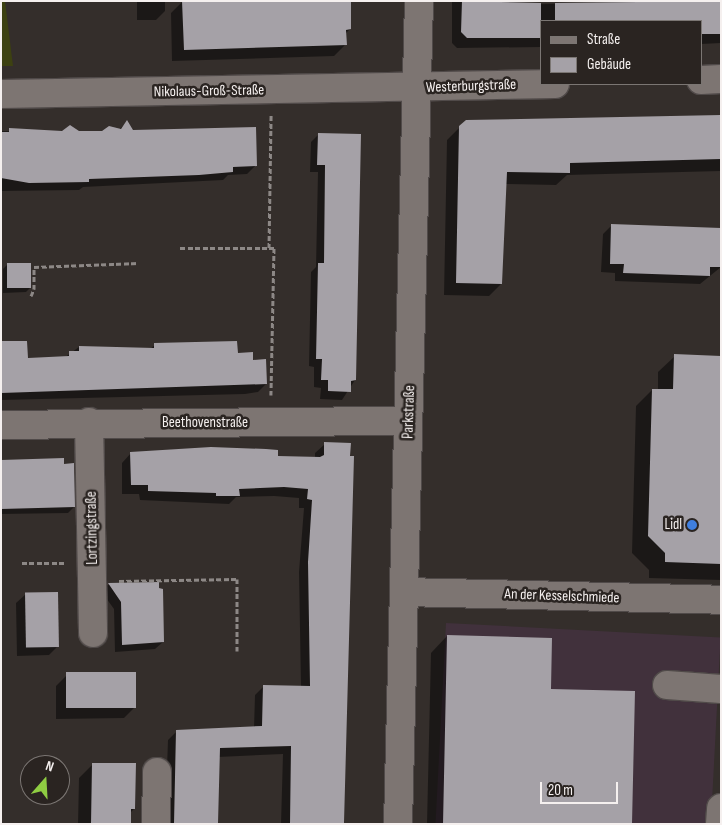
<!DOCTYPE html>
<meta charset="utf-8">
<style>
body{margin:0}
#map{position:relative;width:722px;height:825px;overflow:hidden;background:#342e2b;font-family:"Sofia Sans Condensed",sans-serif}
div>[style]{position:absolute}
.industrial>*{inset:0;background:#41313c;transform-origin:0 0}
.green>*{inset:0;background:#3d4111}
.shadow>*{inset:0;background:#0007}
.building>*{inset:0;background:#a5a1a7;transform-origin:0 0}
.path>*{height:3px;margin-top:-1.5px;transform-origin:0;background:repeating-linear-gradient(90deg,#8d8886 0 5px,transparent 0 7.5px)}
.roads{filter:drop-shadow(1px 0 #504a49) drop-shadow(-1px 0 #504a49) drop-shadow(0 1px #504a49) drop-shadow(0 -1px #504a49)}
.minor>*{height:28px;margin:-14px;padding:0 14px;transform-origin:14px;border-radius:14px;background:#7d7572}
.dots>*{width:14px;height:14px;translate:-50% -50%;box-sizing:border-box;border:2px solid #2a2421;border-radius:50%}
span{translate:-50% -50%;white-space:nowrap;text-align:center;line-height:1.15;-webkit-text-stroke:5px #2a2421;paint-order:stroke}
.street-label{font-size:15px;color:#f5f0ef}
.poi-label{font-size:15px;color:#f5f0ef}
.right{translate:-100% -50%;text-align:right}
.frame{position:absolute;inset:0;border:2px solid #f5f0ef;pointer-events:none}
.legend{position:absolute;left:540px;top:20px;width:162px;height:65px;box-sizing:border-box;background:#2a2421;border:1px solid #7b7673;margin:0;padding:6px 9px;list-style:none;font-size:15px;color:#f5f0ef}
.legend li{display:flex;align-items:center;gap:10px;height:25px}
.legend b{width:25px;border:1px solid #7b7673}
.north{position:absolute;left:20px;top:755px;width:50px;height:50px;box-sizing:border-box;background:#2a2421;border:1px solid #7b7673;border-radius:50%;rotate:19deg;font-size:14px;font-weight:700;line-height:20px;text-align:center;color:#f5f0ef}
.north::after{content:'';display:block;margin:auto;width:18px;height:22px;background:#8fcd42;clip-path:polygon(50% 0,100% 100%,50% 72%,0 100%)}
.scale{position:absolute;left:540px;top:782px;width:78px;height:22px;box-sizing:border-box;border:2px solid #f5f0ef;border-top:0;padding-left:6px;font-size:15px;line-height:18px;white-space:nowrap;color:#f5f0ef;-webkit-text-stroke:4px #2a2421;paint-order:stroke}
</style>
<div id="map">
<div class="industrial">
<div style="left:446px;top:623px;width:275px;height:201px;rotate:3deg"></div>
</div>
<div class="green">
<div style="clip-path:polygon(1px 1px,5px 1px,13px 66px,1px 66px)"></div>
</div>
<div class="shadow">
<div style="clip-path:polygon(137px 1px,165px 1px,165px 11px,156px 20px,137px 20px)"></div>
<div style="clip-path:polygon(183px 1px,265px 1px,266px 6px,350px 29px,345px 34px,345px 45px,334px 56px,172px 61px,171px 13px)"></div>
<div style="clip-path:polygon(452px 1px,501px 1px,501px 5px,721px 1px,721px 43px,701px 44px,701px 21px,541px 21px,541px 47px,457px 48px,452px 43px)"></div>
<div style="clip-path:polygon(721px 116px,721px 171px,567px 175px,556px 185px,506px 184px,501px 284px,489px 296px,444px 295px,447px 140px,460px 127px)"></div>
<div style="clip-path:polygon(127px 122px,133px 132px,256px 165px,247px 174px,228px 175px,223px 180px,83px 187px,79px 190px,1px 191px,1px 131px,102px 132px,119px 130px)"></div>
<div style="clip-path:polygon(319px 134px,360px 135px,355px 380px,342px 400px,320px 399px,321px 388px,314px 387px,314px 367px,309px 366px,311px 272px,316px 267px,318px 172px,310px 172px,311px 142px)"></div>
<div style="clip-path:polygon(612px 225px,721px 229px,721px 267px,700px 284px,615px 281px,615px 273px,601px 272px,603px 234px)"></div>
<div style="clip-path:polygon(7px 265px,30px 288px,26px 292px,3px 293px,3px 269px)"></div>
<div style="clip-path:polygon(3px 342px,26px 359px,64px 358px,79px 347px,150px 349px,155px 345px,237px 354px,266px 384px,258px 392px,245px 394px,1px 400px)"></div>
<div style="clip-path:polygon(675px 356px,721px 357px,721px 580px,649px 578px,649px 570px,632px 553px,636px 406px,652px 390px,658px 390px,658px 372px)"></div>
<div style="clip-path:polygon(325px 444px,353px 457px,343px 824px,281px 824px,283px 754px,218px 757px,217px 824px,165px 824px,168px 740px,177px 731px,254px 728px,255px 695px,264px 686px,301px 687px,299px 572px,304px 508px,299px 508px,299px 498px,274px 496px,236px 497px,229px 504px,140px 500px,139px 494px,122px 494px,122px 463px,131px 453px,315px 458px,315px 453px)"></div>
<div style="clip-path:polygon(1px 461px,74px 507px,68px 513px,1px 514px)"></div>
<div style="clip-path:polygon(158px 584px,163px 642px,155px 649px,115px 652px,114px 609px,101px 591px,108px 585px)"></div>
<div style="clip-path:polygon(26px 594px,58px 646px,49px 655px,17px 656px,16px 603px)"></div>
<div style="clip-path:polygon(447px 636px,550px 690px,631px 824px,427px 824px,431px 653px)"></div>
<div style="clip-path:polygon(67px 675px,135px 707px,124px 718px,56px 719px,56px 686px)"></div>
<div style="clip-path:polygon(93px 764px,134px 809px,130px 813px,129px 824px,78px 824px,79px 778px)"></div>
</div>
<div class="building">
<div style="clip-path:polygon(182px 1px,351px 2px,351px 29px,346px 30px,347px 45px,184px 50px)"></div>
<div style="clip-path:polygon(462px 1px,541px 3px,541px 38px,467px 38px,461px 32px)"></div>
<div style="clip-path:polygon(721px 1px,721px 34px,701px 34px,701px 21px,555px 21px,555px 3px)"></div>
<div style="clip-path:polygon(721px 115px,721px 159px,570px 163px,570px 173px,507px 172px,502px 284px,456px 283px,459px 126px,466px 120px)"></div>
<div style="clip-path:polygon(127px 120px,133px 130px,256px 127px,257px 166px,233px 167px,233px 172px,199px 175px,89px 179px,89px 182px,29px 183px,1px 178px,1px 132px,9px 132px,9px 128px,62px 131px,70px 125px,79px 131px,102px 131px,109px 126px,121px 129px)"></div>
<div style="clip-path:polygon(318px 133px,361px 134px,356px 380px,351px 381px,351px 392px,328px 391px,328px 380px,321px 380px,322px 359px,316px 359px,318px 263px,324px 263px,325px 165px,317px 165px)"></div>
<div style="clip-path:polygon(611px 224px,721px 228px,721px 267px,710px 267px,710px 276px,623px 273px,624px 264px,610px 264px)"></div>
<div style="left:31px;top:263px;width:25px;height:24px;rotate:90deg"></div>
<div style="clip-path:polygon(2px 341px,27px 341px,28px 358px,69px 356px,69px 351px,79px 351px,79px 346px,154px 348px,154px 343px,237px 341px,238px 353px,253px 352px,253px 360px,266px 359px,267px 384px,1px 393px)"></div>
<div style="clip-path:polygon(674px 354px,721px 356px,721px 564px,665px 562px,665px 553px,648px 536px,652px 389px,673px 389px)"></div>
<div style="clip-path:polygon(324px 442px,351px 443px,350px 456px,354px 456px,344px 823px,290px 824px,291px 746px,220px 748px,218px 824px,174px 824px,176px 730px,262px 726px,263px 685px,310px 686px,308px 562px,312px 500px,307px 499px,308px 489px,284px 487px,239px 489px,240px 496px,216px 496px,216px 493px,148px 491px,148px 485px,131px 485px,130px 452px,211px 447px,266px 449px,278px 450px,278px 456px,320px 457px,324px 455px)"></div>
<div style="clip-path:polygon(64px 458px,64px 464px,74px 463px,75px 507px,1px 509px,1px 460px)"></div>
<div style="clip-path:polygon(159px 582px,159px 588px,163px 589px,164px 642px,122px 645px,121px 602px,108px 583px)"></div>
<div style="left:58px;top:592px;width:55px;height:33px;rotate:89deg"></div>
<div style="clip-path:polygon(447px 635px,552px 638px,551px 689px,635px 691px,632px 824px,443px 824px)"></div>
<div style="left:136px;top:672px;width:36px;height:70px;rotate:90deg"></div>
<div style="clip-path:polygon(92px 763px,136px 763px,135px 809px,131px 809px,131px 824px,91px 824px)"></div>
</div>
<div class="path">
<div style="left:180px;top:248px;width:89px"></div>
<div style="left:269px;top:248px;width:133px;rotate:-89.1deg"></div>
<div style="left:269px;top:248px;width:5px"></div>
<div style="left:274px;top:248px;width:147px;rotate:91.2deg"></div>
<div style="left:31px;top:296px;width:8px;rotate:-67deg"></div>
<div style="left:34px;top:289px;width:22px;rotate:-90deg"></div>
<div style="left:34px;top:267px;width:105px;rotate:-2.2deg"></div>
<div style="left:22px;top:563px;width:42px"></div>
<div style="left:119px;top:581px;width:118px;rotate:-1deg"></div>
<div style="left:237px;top:579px;width:72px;rotate:90deg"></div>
</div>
<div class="roads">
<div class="minor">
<div style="left:701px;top:80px;width:20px;rotate:-3deg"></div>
<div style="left:1px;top:94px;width:554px;rotate:-1.03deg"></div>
<div style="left:89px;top:422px;width:211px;rotate:88.9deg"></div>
<div style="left:1px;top:425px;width:407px;rotate:-0.6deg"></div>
<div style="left:404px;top:592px;width:317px;rotate:1.4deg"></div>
<div style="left:667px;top:685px;width:54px;rotate:4.2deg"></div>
<div style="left:156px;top:824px;width:52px;rotate:-88.9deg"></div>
<div style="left:398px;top:824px;width:823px;rotate:-88.54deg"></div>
<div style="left:720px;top:824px;width:16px;rotate:-86deg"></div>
</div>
</div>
<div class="dots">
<div style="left:692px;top:525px;background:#3f7fe0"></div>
</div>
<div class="street-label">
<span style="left:471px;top:86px;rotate:-2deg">Westerburgstraße</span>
<span style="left:209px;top:91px;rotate:-1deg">Nikolaus-Groß-Straße</span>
<span style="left:409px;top:412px;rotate:-88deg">Parkstraße</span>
<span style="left:205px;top:423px">Beethovenstraße</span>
<span style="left:92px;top:528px;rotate:-91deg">Lortzingstraße</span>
<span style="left:562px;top:596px;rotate:2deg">An der Kesselschmiede</span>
</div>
<div class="poi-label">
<span class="right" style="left:682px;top:525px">Lidl</span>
</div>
<div class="frame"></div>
<ul class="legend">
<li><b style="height:6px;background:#7d7572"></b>Straße</li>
<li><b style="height:14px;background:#a5a1a7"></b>Gebäude</li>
</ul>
<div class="north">N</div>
<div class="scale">20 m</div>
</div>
